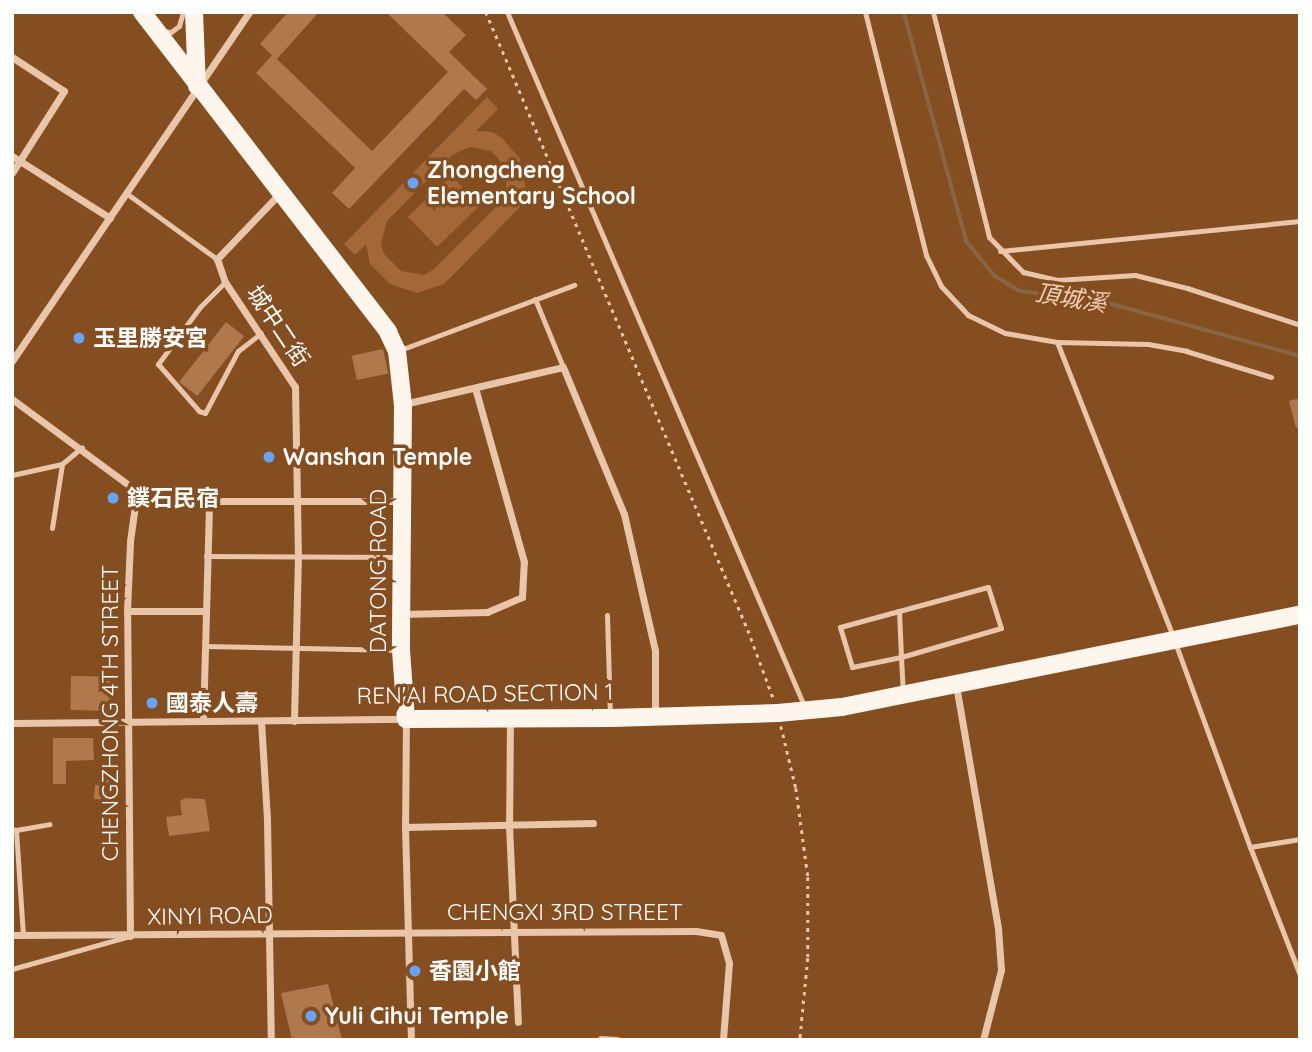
<!DOCTYPE html>
<meta charset="utf-8">
<style>
body{margin:0}
#map{position:relative;width:1312px;height:1052px;overflow:hidden;background:#854e21;font-family:Quicksand,"Noto Sans TC",sans-serif}
div>[style]{position:absolute}
.green>*{inset:0;background:#a46738;transform-origin:0 0}
.stream>*{height:3.5px;margin:-1.75px;padding:0 1.75px;transform-origin:1.75px;border-radius:1.75px;background:#8b6443}
.building>*{inset:0;background:#af794d;transform-origin:0 0}
.path>*{height:2.5px;margin-top:-1.25px;transform-origin:0;background:repeating-linear-gradient(90deg,#e9c5a9 0 3.5px,transparent 0 8.5px)}
.lane>*{height:5px;margin:-2.5px;padding:0 2.5px;transform-origin:2.5px;border-radius:2.5px;background:#e9c5a9}
.street>*{height:7px;margin:-3.5px;padding:0 3.5px;transform-origin:3.5px;border-radius:3.5px;background:#e9c5a9}
.primary>*{height:18px;margin:-9px;padding:0 9px;transform-origin:9px;border-radius:9px;background:#fef5ed}
.dots>*{width:19px;height:19px;translate:-50% -50%;box-sizing:border-box;border:4px solid #854e21;border-radius:50%}
span{translate:-50% -50%;white-space:nowrap;text-align:center;line-height:1.15;-webkit-text-stroke:7px #854e21;paint-order:stroke}
.poi-label{font-size:23px;color:#fff;font-weight:700}
.left{translate:0 -50%;text-align:left}
.street-label{font-size:23px;color:#fff}
.water-label{font-size:24px;color:#f1cfb5;font-style:italic}
.frame{position:absolute;inset:0;border:14px solid #fff;pointer-events:none}
</style>
<div id="map">
<div class="green">
<div style="clip-path:polygon(evenodd,487px 97px,498px 109px,476px 131px,492px 132px,502px 138px,520px 159px,526px 191px,521px 206px,444px 284px,417px 293px,390px 284px,370px 264px,366px 244px,355px 255px,344px 244px,487px 97px,470px 147px,491px 151px,499px 159px,507px 177px,505px 198px,433px 270px,424px 275px,401px 271px,384px 254px,381px 243px,387px 221px,452px 155px,470px 147px)"></div>
<div style="left:451px;top:175px;width:42px;height:60px;rotate:46deg"></div>
</div>
<div class="stream">
<div style="left:904px;top:12px;width:238px;rotate:74.7deg"></div>
<div style="left:967px;top:242px;width:44px;rotate:50.5deg"></div>
<div style="left:995px;top:276px;width:29px;rotate:31deg"></div>
<div style="left:1020px;top:291px;width:89px;rotate:7.8deg"></div>
<div style="left:1108px;top:303px;width:199px;rotate:15.4deg"></div>
</div>
<div class="building">
<div style="clip-path:polygon(288px 12px,319px 12px,277px 59px,372px 151px,448px 72px,386px 12px,442px 12px,466px 35px,449px 52px,487px 89px,476px 100px,464px 89px,349px 209px,332px 193px,355px 168px,256px 73px,272px 55px,260px 44px)"></div>
<div style="left:226px;top:322px;width:23px;height:76px;rotate:38deg"></div>
<div style="left:383px;top:349px;width:25px;height:32px;rotate:78deg"></div>
<div style="clip-path:polygon(1300px 398px,1300px 428px,1296px 428px,1289px 401px)"></div>
<div style="left:71px;top:676px;width:40px;height:34px;rotate:1deg"></div>
<div style="clip-path:polygon(53px 738px,93px 738px,94px 760px,66px 761px,66px 784px,53px 784px)"></div>
<div style="clip-path:polygon(105px 778px,117px 779px,116px 800px,94px 799px,95px 785px,105px 786px)"></div>
<div style="clip-path:polygon(185px 798px,205px 799px,210px 831px,169px 836px,166px 817px,182px 815px,180px 801px)"></div>
<div style="clip-path:polygon(328px 984px,342px 1040px,292px 1040px,281px 993px)"></div>
</div>
<div class="path">
<div style="left:486px;top:12px;width:671px;rotate:67.03deg"></div>
<div style="left:748px;top:630px;width:75px;rotate:69.6deg"></div>
<div style="left:781px;top:726px;width:64px;rotate:76.4deg"></div>
<div style="left:796px;top:788px;width:90px;rotate:82.3deg"></div>
<div style="left:808px;top:877px;width:81px;rotate:90deg"></div>
<div style="left:808px;top:958px;width:82px;rotate:95.6deg"></div>
</div>
<div class="lane">
<div style="left:507px;top:12px;width:757px;rotate:66.82deg"></div>
<div style="left:865px;top:12px;width:251px;rotate:75.9deg"></div>
<div style="left:926px;top:255px;width:34px;rotate:64deg"></div>
<div style="left:941px;top:286px;width:40px;rotate:47deg"></div>
<div style="left:968px;top:315px;width:41px;rotate:25.9deg"></div>
<div style="left:1005px;top:333px;width:53px;rotate:9.8deg"></div>
<div style="left:1057px;top:342px;width:91px;rotate:1.3deg"></div>
<div style="left:1148px;top:344px;width:39px;rotate:10deg"></div>
<div style="left:1186px;top:351px;width:89px;rotate:17deg"></div>
<div style="left:933px;top:12px;width:232px;rotate:76deg"></div>
<div style="left:989px;top:237px;width:49px;rotate:45.8deg"></div>
<div style="left:1023px;top:272px;width:35px;rotate:13deg"></div>
<div style="left:1057px;top:280px;width:78px;rotate:-3.7deg"></div>
<div style="left:1135px;top:275px;width:54px;rotate:14deg"></div>
<div style="left:1187px;top:288px;width:119px;rotate:18.1deg"></div>
<div style="left:164px;top:31px;width:7px;rotate:8deg"></div>
<div style="left:171px;top:32px;width:10px;rotate:-37deg"></div>
<div style="left:179px;top:26px;width:15px;rotate:-74deg"></div>
<div style="left:126px;top:193px;width:112px;rotate:36deg"></div>
<div style="left:1000px;top:251px;width:301px;rotate:-5.7deg"></div>
<div style="left:225px;top:282px;width:35px;rotate:135deg"></div>
<div style="left:200px;top:307px;width:71px;rotate:126.4deg"></div>
<div style="left:158px;top:364px;width:62px;rotate:48.9deg"></div>
<div style="left:199px;top:411px;width:6px;rotate:18deg"></div>
<div style="left:205px;top:413px;width:70px;rotate:-62deg"></div>
<div style="left:238px;top:351px;width:29px;rotate:-38deg"></div>
<div style="left:535px;top:299px;width:74px;rotate:67.6deg"></div>
<div style="left:1057px;top:342px;width:316px;rotate:68.5deg"></div>
<div style="left:400px;top:350px;width:186px;rotate:-20.5deg"></div>
<div style="left:12px;top:475px;width:51px;rotate:-12.4deg"></div>
<div style="left:62px;top:464px;width:26px;rotate:-40deg"></div>
<div style="left:52px;top:528px;width:65px;rotate:-81.1deg"></div>
<div style="left:206px;top:556px;width:193px;rotate:0.3deg"></div>
<div style="left:899px;top:611px;width:61px;rotate:164.8deg"></div>
<div style="left:840px;top:627px;width:42px;rotate:73.3deg"></div>
<div style="left:852px;top:667px;width:50px;rotate:-11.5deg"></div>
<div style="left:901px;top:657px;width:46px;rotate:-92.5deg"></div>
<div style="left:899px;top:611px;width:92px;rotate:-15.1deg"></div>
<div style="left:988px;top:587px;width:43px;rotate:72.4deg"></div>
<div style="left:1001px;top:628px;width:104px;rotate:163.8deg"></div>
<div style="left:901px;top:657px;width:34px;rotate:87deg"></div>
<div style="left:607px;top:615px;width:100px;rotate:88.3deg"></div>
<div style="left:1176px;top:645px;width:215px;rotate:69.9deg"></div>
<div style="left:1250px;top:847px;width:51px;rotate:-9.1deg"></div>
<div style="left:205px;top:646px;width:193px;rotate:1.2deg"></div>
<div style="left:12px;top:829px;width:4px;rotate:14deg"></div>
<div style="left:16px;top:830px;width:105px;rotate:86.2deg"></div>
<div style="left:16px;top:830px;width:34px;rotate:-10deg"></div>
<div style="left:1250px;top:847px;width:137px;rotate:68.7deg"></div>
<div style="left:12px;top:969px;width:123px;rotate:-15.6deg"></div>
</div>
<div class="street">
<div style="left:12px;top:57px;width:62px;rotate:33.2deg"></div>
<div style="left:64px;top:91px;width:97px;rotate:122.4deg"></div>
<div style="left:12px;top:156px;width:116px;rotate:32.3deg"></div>
<div style="left:281px;top:192px;width:93px;rotate:133.7deg"></div>
<div style="left:217px;top:259px;width:24px;rotate:71deg"></div>
<div style="left:225px;top:282px;width:126px;rotate:56.3deg"></div>
<div style="left:295px;top:387px;width:169px;rotate:89deg"></div>
<div style="left:298px;top:556px;width:165px;rotate:91.4deg"></div>
<div style="left:12px;top:361px;width:422px;rotate:-55.8deg"></div>
<div style="left:12px;top:399px;width:155px;rotate:36.4deg"></div>
<div style="left:137px;top:491px;width:73px;rotate:7.9deg"></div>
<div style="left:209px;top:501px;width:192px"></div>
<div style="left:404px;top:404px;width:163px;rotate:-13.1deg"></div>
<div style="left:563px;top:367px;width:159px;rotate:67.5deg"></div>
<div style="left:624px;top:514px;width:140px;rotate:77.2deg"></div>
<div style="left:655px;top:651px;width:64px;rotate:90deg"></div>
<div style="left:127px;top:611px;width:78px"></div>
<div style="left:402px;top:614px;width:85px;rotate:-1.3deg"></div>
<div style="left:487px;top:612px;width:38px;rotate:-23deg"></div>
<div style="left:522px;top:597px;width:35px;rotate:-87deg"></div>
<div style="left:524px;top:562px;width:181px;rotate:-105.7deg"></div>
<div style="left:956px;top:685px;width:247px;rotate:80.2deg"></div>
<div style="left:998px;top:928px;width:42px;rotate:85.9deg"></div>
<div style="left:1001px;top:970px;width:72px;rotate:104.4deg"></div>
<div style="left:510px;top:720px;width:105px;rotate:90.5deg"></div>
<div style="left:509px;top:825px;width:197px;rotate:87.4deg"></div>
<div style="left:203px;top:721px;width:220px;rotate:-88.4deg"></div>
<div style="left:261px;top:721px;width:99px;rotate:86.5deg"></div>
<div style="left:267px;top:820px;width:220px;rotate:89deg"></div>
<div style="left:12px;top:723px;width:394px;rotate:-0.6deg"></div>
<div style="left:406px;top:719px;width:108px;rotate:90.5deg"></div>
<div style="left:405px;top:827px;width:213px;rotate:88.4deg"></div>
<div style="left:405px;top:827px;width:188px;rotate:-1.2deg"></div>
<div style="left:12px;top:935px;width:684px;rotate:-0.34deg"></div>
<div style="left:696px;top:931px;width:25px;rotate:9deg"></div>
<div style="left:721px;top:935px;width:29px;rotate:74deg"></div>
<div style="left:729px;top:963px;width:77px;rotate:94.5deg"></div>
<div style="left:130px;top:936px;width:325px;rotate:-90.5deg"></div>
<div style="left:127px;top:611px;width:70px;rotate:-87.5deg"></div>
<div style="left:130px;top:541px;width:50px;rotate:-82deg"></div>
<div style="left:601px;top:1039px;width:16px;rotate:4deg"></div>
</div>
<div class="primary">
<div style="left:142px;top:12px;width:404px;rotate:52.4deg"></div>
<div style="left:388px;top:332px;width:21px;rotate:65deg"></div>
<div style="left:397px;top:351px;width:54px;rotate:83.7deg"></div>
<div style="left:403px;top:405px;width:245px;rotate:90.5deg"></div>
<div style="left:401px;top:650px;width:69px;rotate:85.9deg"></div>
<div style="left:406px;top:719px;width:205px;rotate:-0.3deg"></div>
<div style="left:611px;top:718px;width:167px;rotate:-1.7deg"></div>
<div style="left:778px;top:713px;width:64px;rotate:-5.4deg"></div>
<div style="left:842px;top:707px;width:467px;rotate:-11.4deg"></div>
<div style="left:194px;top:12px;width:74px;rotate:87.7deg"></div>
</div>
<div class="dots">
<div style="left:413px;top:183px;background:#6aa2f6"></div>
<div style="left:79px;top:338px;background:#6aa2f6"></div>
<div style="left:269px;top:457px;background:#6aa2f6"></div>
<div style="left:113px;top:498px;background:#6aa2f6"></div>
<div style="left:152px;top:703px;background:#6aa2f6"></div>
<div style="left:415px;top:971px;background:#6aa2f6"></div>
<div style="left:311px;top:1016px;background:#6aa2f6"></div>
</div>
<div class="poi-label">
<span class="left" style="left:427px;top:183px">Zhongcheng<br>Elementary School</span>
<span class="left" style="left:93px;top:338px">玉里勝安宮</span>
<span class="left" style="left:283px;top:457px">Wanshan Temple</span>
<span class="left" style="left:127px;top:498px">鏷石民宿</span>
<span class="left" style="left:166px;top:703px">國泰人壽</span>
<span class="left" style="left:429px;top:971px">香園小館</span>
<span class="left" style="left:325px;top:1016px">Yuli Cihui Temple</span>
</div>
<div class="street-label">
<span style="left:278px;top:326px;rotate:56deg">城中二街</span>
<span style="left:378px;top:571px;rotate:-90deg">DATONG ROAD</span>
<span style="left:485px;top:694px;rotate:-1deg">REN'AI ROAD SECTION 1</span>
<span style="left:110px;top:713px;rotate:-90deg">CHENGZHONG 4TH STREET</span>
<span style="left:565px;top:912px">CHENGXI 3RD STREET</span>
<span style="left:210px;top:916px;rotate:-1deg">XINYI ROAD</span>
</div>
<div class="water-label">
<span style="left:1071px;top:298px;rotate:9deg">頂城溪</span>
</div>
<div class="frame"></div>
</div>
